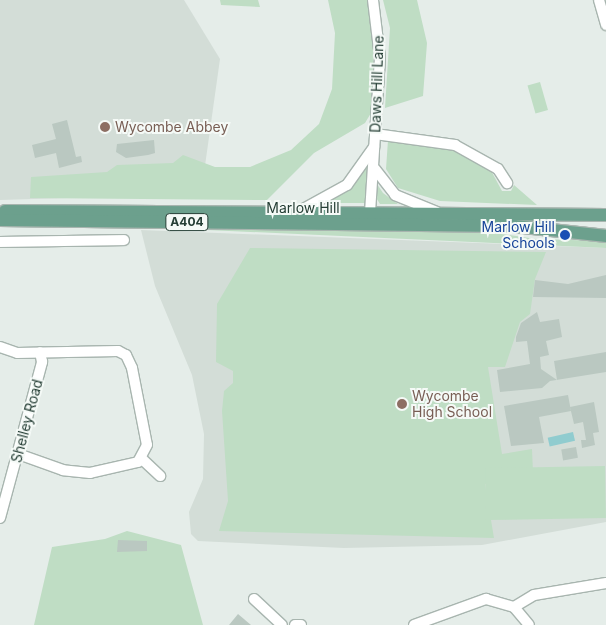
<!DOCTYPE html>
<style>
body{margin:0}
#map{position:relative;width:606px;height:625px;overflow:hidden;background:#e5ede9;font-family:Inter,sans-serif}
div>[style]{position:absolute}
.built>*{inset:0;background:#d3ddd7}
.green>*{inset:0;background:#bfddc4;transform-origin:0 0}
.water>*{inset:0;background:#90cccf;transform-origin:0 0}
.building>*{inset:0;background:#bac8c1;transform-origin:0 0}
.roads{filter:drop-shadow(1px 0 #a8b5af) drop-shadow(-1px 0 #a8b5af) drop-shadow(0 1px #a8b5af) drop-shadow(0 -1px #a8b5af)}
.minor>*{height:10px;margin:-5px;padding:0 5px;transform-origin:5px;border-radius:5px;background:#fff}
.major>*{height:12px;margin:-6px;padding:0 6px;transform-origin:6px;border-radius:6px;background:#6ca08d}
.dots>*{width:14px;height:14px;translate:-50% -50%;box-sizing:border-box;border:2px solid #f5faf7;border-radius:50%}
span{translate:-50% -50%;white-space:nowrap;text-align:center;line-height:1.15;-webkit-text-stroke:4px #f5faf7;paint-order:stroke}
.shield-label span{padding:1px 4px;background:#f5faf7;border:1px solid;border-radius:4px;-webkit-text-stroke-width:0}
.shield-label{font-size:12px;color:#253e35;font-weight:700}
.street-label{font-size:14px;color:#253e35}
.education-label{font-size:14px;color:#785e54}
.left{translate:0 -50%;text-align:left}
.transit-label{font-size:14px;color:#164399}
.right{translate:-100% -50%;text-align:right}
</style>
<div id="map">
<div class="built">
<div style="clip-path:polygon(0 0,184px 0,220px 59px,201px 194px,0 200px)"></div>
<div style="clip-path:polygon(141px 230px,606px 248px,606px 522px,482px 545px,344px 548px,198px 541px,191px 534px,189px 512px,203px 479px,204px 434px,192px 375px,155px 286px)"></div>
</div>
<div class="green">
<div style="clip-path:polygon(220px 0,258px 0,260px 7px,221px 5px)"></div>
<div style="clip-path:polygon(328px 0,367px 0,375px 27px,371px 113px,365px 123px,314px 153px,267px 200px,30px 198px,31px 177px,107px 172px,117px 165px,173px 163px,183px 155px,215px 167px,250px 167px,291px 150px,319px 124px,332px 89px,335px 33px)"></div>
<div style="clip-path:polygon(383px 0,417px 0,427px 43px,423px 96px,385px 108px,390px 28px)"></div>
<div style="left:540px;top:82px;width:29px;height:13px;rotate:74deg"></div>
<div style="clip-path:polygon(388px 140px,452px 147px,488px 165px,502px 191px,511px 191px,514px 185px,537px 205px,440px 201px,398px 188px,386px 169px)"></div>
<div style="clip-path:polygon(369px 158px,365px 203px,325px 203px)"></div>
<div style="clip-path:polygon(377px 184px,383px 193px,398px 204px,380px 204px,375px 196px)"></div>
<div style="clip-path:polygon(142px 227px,482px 231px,536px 239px,606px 241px,606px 248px)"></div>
<div style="clip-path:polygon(250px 248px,546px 252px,535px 279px,530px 314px,520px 322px,505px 367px,488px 367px,502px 454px,532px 449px,533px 473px,485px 484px,494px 538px,219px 531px,228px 501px,222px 411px,224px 391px,233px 383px,233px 371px,216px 362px,217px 304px)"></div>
<div style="left:605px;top:466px;width:52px;height:120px;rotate:89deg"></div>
<div style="clip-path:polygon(127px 531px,181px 545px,203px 625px,34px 625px,52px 547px,105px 539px)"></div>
</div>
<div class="water">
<div style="left:573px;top:432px;width:9px;height:26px;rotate:77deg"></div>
</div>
<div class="building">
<div style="clip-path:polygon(67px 120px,76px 157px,81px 156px,82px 162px,59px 168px,56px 153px,35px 158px,32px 145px,56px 139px,52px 124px)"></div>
<div style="clip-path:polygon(154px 140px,155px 153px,148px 155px,126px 158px,116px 152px,117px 144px)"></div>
<div style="clip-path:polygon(606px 275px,606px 298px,533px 297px,535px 280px,568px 284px)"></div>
<div style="clip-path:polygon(537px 312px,540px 322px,559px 319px,562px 337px,546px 341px,549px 355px,540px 357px,541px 369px,557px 380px,554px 361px,606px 352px,606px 372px,550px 381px,542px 388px,500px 392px,497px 370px,530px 364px,527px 341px,516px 342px,516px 337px,521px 323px)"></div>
<div style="clip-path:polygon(568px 395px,571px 411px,539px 417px,544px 443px,511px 446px,504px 406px)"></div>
<div style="clip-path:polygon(594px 402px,599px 432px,593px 433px,595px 445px,582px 448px,581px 440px,586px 440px,583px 422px,574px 424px,570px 407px)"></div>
<div style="left:576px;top:447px;width:11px;height:15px;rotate:80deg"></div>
<div style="clip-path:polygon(118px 540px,147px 541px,147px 551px,117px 552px)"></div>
<div style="clip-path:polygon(238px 614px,251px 625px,229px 625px)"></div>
</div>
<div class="roads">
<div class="minor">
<div style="left:373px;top:0;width:58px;rotate:83.1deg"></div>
<div style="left:380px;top:58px;width:155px;rotate:93.7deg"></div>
<div style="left:370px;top:213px;width:8px;rotate:67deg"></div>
<div style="left:599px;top:0;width:26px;rotate:74deg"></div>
<div style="left:375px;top:134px;width:81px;rotate:7.8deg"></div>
<div style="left:455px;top:145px;width:49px;rotate:29.2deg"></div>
<div style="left:498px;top:169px;width:17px;rotate:57deg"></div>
<div style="left:375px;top:169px;width:33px;rotate:52deg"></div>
<div style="left:395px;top:195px;width:45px;rotate:22deg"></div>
<div style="left:298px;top:212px;width:56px;rotate:-28.9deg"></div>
<div style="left:347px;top:185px;width:47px;rotate:-54.6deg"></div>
<div style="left:0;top:242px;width:124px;rotate:-0.9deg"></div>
<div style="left:0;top:347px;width:18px;rotate:19deg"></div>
<div style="left:17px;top:353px;width:101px;rotate:-1.1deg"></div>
<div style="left:118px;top:351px;width:9px;rotate:27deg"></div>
<div style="left:126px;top:355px;width:14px;rotate:65deg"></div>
<div style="left:132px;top:368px;width:78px;rotate:79deg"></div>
<div style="left:147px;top:445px;width:19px;rotate:118deg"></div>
<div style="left:138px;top:462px;width:49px;rotate:167.1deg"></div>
<div style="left:90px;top:473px;width:27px;rotate:-174deg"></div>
<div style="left:63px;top:470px;width:48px;rotate:-160.4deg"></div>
<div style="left:142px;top:459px;width:25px;rotate:43deg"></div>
<div style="left:0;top:518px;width:162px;rotate:-74.9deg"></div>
<div style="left:42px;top:362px;width:10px;rotate:-101deg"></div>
<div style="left:254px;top:599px;width:38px;rotate:43deg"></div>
<div style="left:514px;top:607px;width:23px;rotate:-31deg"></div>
<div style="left:534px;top:595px;width:73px;rotate:-9.5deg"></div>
<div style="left:295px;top:625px;width:6px"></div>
<div style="left:414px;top:625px;width:77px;rotate:-19.9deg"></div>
<div style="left:486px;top:599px;width:29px;rotate:16deg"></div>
<div style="left:514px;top:607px;width:23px;rotate:50deg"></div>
</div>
<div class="major">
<div style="left:5px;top:211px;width:601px;rotate:0.38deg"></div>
<div style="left:0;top:220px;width:514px;rotate:0.67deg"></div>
<div style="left:514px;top:226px;width:93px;rotate:6.2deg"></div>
</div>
</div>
<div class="dots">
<div style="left:105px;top:127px;background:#8d6e63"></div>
<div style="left:565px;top:235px;background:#1a4fb4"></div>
<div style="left:402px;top:404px;background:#8d6e63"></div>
</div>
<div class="shield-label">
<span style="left:187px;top:222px">A404</span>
</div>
<div class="street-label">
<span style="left:377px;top:84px;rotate:-88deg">Daws Hill Lane</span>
<span style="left:303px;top:208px">Marlow Hill</span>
<span style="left:27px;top:421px;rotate:-75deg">Shelley Road</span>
</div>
<div class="education-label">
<span class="left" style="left:115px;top:127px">Wycombe Abbey</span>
<span class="left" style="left:412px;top:404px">Wycombe<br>High School</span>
</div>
<div class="transit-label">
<span class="right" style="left:555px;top:235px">Marlow Hill<br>Schools</span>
</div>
</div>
